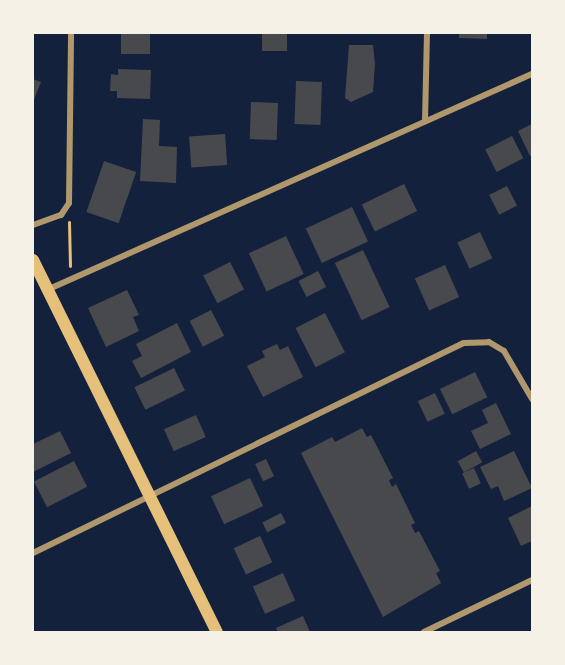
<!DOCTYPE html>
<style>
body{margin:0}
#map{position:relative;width:565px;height:665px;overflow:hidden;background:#14213d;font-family:Manrope,sans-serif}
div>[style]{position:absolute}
.building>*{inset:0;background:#48494c;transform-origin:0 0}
.path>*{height:3px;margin:-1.5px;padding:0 1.5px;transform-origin:1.5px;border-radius:1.5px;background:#e5c07b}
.minor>*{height:6px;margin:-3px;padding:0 3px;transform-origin:3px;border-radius:3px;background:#b1986c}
.secondary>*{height:12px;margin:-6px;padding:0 6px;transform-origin:6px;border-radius:6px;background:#e5c07b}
span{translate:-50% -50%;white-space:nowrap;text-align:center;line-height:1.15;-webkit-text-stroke:5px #f6f1e7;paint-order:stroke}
.frame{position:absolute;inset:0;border:34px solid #f6f1e7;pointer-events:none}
</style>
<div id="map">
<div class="building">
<div style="left:121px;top:33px;width:29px;height:21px"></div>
<div style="left:262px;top:33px;width:25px;height:18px"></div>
<div style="clip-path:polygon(459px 33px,487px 33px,487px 39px,459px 38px)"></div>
<div style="clip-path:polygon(349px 45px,373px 45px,375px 64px,373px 92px,351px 102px,345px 98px)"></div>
<div style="clip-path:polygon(118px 69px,151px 70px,150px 99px,117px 98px,117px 91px,110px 91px,111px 74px,118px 75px)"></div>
<div style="clip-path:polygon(33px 79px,41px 82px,33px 102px)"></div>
<div style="left:296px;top:81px;width:26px;height:43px;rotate:2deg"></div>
<div style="left:251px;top:102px;width:27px;height:37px;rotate:2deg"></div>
<div style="clip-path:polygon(143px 119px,160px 120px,159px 146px,177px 147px,176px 183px,140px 181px)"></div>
<div style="clip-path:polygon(532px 124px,532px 156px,530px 156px,518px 131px)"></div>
<div style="left:225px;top:134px;width:31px;height:36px;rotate:86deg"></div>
<div style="left:512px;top:136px;width:25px;height:30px;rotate:63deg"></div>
<div style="left:104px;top:161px;width:34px;height:54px;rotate:19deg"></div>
<div style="left:404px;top:184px;width:30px;height:47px;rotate:64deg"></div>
<div style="left:507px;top:186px;width:22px;height:20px;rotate:63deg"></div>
<div style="left:352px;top:207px;width:38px;height:51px;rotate:65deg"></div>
<div style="left:480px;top:232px;width:29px;height:25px;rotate:65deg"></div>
<div style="left:286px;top:236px;width:42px;height:41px;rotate:65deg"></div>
<div style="left:363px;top:250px;width:63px;height:31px;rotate:65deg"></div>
<div style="left:230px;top:262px;width:31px;height:30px;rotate:63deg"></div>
<div style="left:445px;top:265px;width:35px;height:33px;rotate:66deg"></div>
<div style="left:318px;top:271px;width:18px;height:22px;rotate:63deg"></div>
<div style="clip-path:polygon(127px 290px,139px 315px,133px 317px,139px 331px,106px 347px,88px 308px)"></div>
<div style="left:211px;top:310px;width:29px;height:24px;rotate:63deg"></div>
<div style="left:325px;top:313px;width:44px;height:33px;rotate:63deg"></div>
<div style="clip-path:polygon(177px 323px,191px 352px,141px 378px,132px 361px,142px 356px,136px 344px)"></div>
<div style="clip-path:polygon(277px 344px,280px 350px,288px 346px,303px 377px,263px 397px,247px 366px,265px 357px,262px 351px)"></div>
<div style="left:174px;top:368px;width:25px;height:44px;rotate:64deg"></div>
<div style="left:475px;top:372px;width:28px;height:39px;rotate:64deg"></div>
<div style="left:435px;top:393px;width:23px;height:19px;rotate:65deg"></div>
<div style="clip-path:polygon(496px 403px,511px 434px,480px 449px,471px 431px,488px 423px,482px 410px)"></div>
<div style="left:196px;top:415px;width:24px;height:35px;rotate:66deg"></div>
<div style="clip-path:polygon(362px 428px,367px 437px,371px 435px,393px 478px,389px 480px,392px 487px,396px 484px,415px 523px,411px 525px,415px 533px,419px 531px,440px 571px,436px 573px,441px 583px,383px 617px,301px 453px,332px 437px,335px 442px)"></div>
<div style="clip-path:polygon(60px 431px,71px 453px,33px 472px,33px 444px)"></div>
<div style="left:476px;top:451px;width:13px;height:21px;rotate:61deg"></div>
<div style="clip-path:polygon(514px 451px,532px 488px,504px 501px,498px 486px,491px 489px,480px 467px)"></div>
<div style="left:266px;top:459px;width:19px;height:12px;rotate:65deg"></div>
<div style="left:74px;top:461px;width:29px;height:45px;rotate:63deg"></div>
<div style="left:474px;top:468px;width:17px;height:13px;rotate:66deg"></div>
<div style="left:250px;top:478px;width:31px;height:43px;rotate:65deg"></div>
<div style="clip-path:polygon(532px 506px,532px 541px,521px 546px,508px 518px)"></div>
<div style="left:281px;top:513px;width:11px;height:21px;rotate:63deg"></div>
<div style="left:260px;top:536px;width:29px;height:29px;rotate:65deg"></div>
<div style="left:283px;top:573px;width:30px;height:33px;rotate:66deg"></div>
<div style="clip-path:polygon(303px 616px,310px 632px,278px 632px,276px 628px)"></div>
</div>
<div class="path">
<div style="left:69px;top:222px;width:44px;rotate:88.7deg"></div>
</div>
<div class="minor">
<div style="left:425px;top:121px;width:88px;rotate:-88.7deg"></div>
<div style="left:33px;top:225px;width:30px;rotate:-20deg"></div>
<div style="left:61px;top:215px;width:14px;rotate:-56deg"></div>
<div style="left:69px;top:203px;width:170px;rotate:-89.3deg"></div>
<div style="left:49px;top:289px;width:529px;rotate:-24deg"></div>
<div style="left:33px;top:553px;width:479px;rotate:-26deg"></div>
<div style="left:464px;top:343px;width:25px;rotate:-2deg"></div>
<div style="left:489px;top:342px;width:17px;rotate:31deg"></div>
<div style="left:504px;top:351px;width:56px;rotate:59.7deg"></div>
<div style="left:424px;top:632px;width:120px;rotate:-25.7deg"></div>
</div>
<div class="secondary">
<div style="left:33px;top:260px;width:415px;rotate:63.7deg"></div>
</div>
<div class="frame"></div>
</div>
